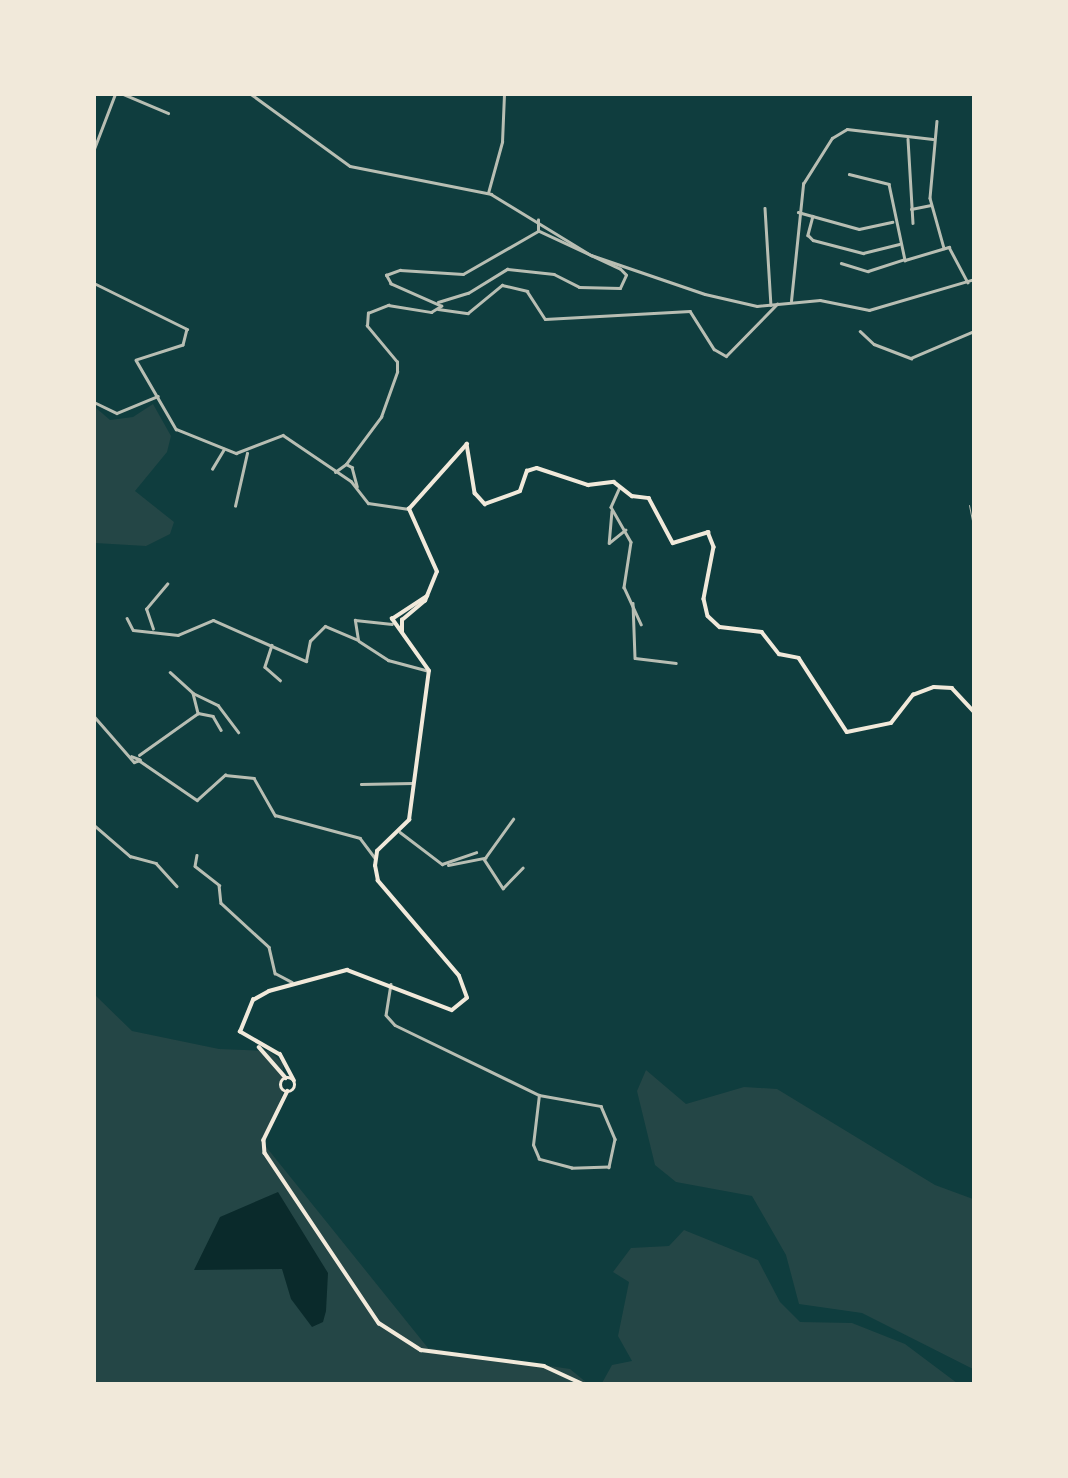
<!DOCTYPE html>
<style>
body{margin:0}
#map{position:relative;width:1068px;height:1478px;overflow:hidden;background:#0f3d3e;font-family:Mulish,sans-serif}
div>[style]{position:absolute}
.green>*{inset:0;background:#244646}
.water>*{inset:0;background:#0a2a2b}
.service>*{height:1px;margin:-0.5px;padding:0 0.5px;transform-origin:0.5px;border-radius:0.5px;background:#b8beb3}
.minor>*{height:2.5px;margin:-1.25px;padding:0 1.25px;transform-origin:1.25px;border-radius:1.25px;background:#b8beb3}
.secondary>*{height:3.5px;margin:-1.75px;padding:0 1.75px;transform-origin:1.75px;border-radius:1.75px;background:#f1e9da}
.secondary>.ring{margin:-1.75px;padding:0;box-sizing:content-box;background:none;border:3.5px solid #f1e9da;border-radius:50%}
span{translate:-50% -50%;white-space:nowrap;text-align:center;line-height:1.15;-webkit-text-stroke:6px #f1e9da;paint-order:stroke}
.frame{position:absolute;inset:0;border:96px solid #f1e9da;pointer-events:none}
</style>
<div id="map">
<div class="green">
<div style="clip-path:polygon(153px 404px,171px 436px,167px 452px,135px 491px,174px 522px,170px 534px,146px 546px,95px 543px,95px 407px,110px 420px,133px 417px)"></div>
<div style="clip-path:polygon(94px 994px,132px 1031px,219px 1049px,269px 1051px,283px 1063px,283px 1093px,263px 1143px,428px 1348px,570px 1369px,587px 1383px,95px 1383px)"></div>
<div style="clip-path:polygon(646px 1070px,686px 1104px,744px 1087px,777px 1089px,935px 1185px,973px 1199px,973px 1369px,862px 1313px,799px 1304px,786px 1255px,752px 1196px,676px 1182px,655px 1165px,637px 1091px)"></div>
<div style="clip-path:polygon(684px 1230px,758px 1260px,780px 1302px,800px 1322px,852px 1323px,905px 1344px,957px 1383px,602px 1383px,612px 1365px,632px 1361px,618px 1336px,629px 1282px,613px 1272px,631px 1248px,669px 1246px)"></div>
</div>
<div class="water">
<div style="clip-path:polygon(278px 1192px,328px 1273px,326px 1311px,323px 1322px,312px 1327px,291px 1299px,282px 1269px,194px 1270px,220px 1217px)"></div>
</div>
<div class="service">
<div style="left:969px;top:505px;width:26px;rotate:79deg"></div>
</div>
<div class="minor">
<div style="left:123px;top:94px;width:49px;rotate:22.9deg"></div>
<div style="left:251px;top:94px;width:122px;rotate:36deg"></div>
<div style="left:350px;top:166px;width:144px;rotate:11.2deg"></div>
<div style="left:491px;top:194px;width:117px;rotate:31.4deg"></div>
<div style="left:591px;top:255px;width:120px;rotate:18.9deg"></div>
<div style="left:705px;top:294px;width:53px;rotate:13deg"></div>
<div style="left:757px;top:306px;width:63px;rotate:-5.4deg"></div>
<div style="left:820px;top:300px;width:50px;rotate:11.5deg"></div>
<div style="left:869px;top:310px;width:109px;rotate:-16.4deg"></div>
<div style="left:937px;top:121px;width:77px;rotate:95.2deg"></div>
<div style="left:930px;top:198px;width:52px;rotate:74.4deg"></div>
<div style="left:908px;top:139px;width:84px;rotate:86.6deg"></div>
<div style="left:94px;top:149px;width:59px;rotate:-69.1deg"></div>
<div style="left:849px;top:174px;width:41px;rotate:14deg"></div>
<div style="left:889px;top:184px;width:78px;rotate:78.1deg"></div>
<div style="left:905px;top:260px;width:46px;rotate:-16.5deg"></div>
<div style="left:949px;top:247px;width:40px;rotate:62deg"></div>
<div style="left:488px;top:193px;width:53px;rotate:-74.6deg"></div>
<div style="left:502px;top:142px;width:48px;rotate:-87.6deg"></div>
<div style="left:765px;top:208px;width:97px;rotate:86.5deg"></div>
<div style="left:911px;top:209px;width:20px;rotate:-11deg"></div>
<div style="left:798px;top:212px;width:63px;rotate:15.6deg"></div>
<div style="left:859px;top:229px;width:34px;rotate:-12deg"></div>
<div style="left:813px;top:216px;width:20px;rotate:105deg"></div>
<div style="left:808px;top:235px;width:7px;rotate:45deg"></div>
<div style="left:813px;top:240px;width:52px;rotate:14.6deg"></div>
<div style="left:863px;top:253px;width:37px;rotate:-14deg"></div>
<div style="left:841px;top:263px;width:28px;rotate:17deg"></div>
<div style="left:868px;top:271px;width:38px;rotate:-18deg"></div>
<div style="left:94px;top:283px;width:104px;rotate:26.3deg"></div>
<div style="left:187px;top:329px;width:16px;rotate:104deg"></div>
<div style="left:183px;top:345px;width:49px;rotate:162.3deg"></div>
<div style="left:136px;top:360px;width:80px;rotate:59.9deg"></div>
<div style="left:176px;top:429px;width:65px;rotate:21.8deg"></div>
<div style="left:236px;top:453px;width:50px;rotate:-21deg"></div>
<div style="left:283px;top:435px;width:82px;rotate:34.1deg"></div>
<div style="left:351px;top:481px;width:28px;rotate:52deg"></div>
<div style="left:368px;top:503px;width:41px;rotate:8.3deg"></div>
<div style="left:791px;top:301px;width:118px;rotate:-84.1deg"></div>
<div style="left:803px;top:184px;width:54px;rotate:-57.8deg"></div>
<div style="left:832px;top:138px;width:17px;rotate:-31deg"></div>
<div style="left:847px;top:129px;width:86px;rotate:6.7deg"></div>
<div style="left:438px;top:302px;width:31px;rotate:-17deg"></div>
<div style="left:468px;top:293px;width:46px;rotate:-31.6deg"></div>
<div style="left:507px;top:269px;width:47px;rotate:6.1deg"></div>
<div style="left:554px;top:274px;width:28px;rotate:27deg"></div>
<div style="left:579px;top:287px;width:41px;rotate:1.4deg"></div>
<div style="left:620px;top:288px;width:14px;rotate:-65deg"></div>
<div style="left:626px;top:275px;width:8px;rotate:-135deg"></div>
<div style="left:620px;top:269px;width:90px;rotate:-155.1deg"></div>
<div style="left:538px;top:231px;width:11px;rotate:-90deg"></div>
<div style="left:438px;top:309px;width:30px;rotate:8deg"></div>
<div style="left:468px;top:313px;width:44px;rotate:-39.5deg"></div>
<div style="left:502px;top:285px;width:26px;rotate:13deg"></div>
<div style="left:527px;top:291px;width:33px;rotate:57deg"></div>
<div style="left:545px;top:319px;width:145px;rotate:-3.2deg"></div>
<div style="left:690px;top:311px;width:45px;rotate:57.7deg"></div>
<div style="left:714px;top:349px;width:14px;rotate:30deg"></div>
<div style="left:726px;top:356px;width:73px;rotate:-45.6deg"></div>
<div style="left:860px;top:331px;width:19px;rotate:43deg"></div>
<div style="left:874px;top:344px;width:40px;rotate:21deg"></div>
<div style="left:911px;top:358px;width:69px;rotate:-23.2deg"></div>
<div style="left:94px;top:402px;width:25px;rotate:26deg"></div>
<div style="left:117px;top:413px;width:44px;rotate:-22.5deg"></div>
<div style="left:346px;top:464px;width:59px;rotate:-53.3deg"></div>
<div style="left:381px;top:417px;width:48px;rotate:-70.4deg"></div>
<div style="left:397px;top:372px;width:10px;rotate:-90deg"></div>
<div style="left:397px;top:362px;width:47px;rotate:-129.8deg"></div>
<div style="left:367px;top:326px;width:13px;rotate:-86deg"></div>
<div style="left:368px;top:313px;width:22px;rotate:-22deg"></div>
<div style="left:388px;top:305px;width:44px;rotate:9.2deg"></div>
<div style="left:431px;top:312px;width:12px;rotate:-31deg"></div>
<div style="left:441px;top:306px;width:55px;rotate:-156.3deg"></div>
<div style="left:391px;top:284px;width:10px;rotate:-119deg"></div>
<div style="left:386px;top:275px;width:15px;rotate:-20deg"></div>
<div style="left:400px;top:270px;width:63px;rotate:3.6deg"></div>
<div style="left:463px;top:274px;width:86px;rotate:-29.8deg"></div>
<div style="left:212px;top:469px;width:23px;rotate:-59deg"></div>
<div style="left:335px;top:472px;width:14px;rotate:-36deg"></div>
<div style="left:346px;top:464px;width:7px;rotate:27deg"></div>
<div style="left:352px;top:467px;width:20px;rotate:75deg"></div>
<div style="left:620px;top:487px;width:22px;rotate:114deg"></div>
<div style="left:611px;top:507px;width:40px;rotate:60.3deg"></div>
<div style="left:631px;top:542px;width:46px;rotate:98.8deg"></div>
<div style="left:624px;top:587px;width:41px;rotate:65.3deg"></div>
<div style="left:235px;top:506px;width:54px;rotate:-77.2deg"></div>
<div style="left:612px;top:511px;width:32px;rotate:95deg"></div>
<div style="left:609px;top:543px;width:21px;rotate:-39deg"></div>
<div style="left:633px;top:603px;width:55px;rotate:87.9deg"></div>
<div style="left:635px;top:658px;width:41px;rotate:7deg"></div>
<div style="left:127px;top:618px;width:13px;rotate:63deg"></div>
<div style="left:133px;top:630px;width:45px;rotate:6.3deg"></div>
<div style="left:178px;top:635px;width:38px;rotate:-23deg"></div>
<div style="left:213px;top:620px;width:102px;rotate:23.8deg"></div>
<div style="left:306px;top:661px;width:20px;rotate:-79deg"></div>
<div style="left:310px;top:641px;width:21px;rotate:-45deg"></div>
<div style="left:325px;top:626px;width:36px;rotate:23deg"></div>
<div style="left:358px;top:640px;width:20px;rotate:-99deg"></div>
<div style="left:355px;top:620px;width:37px;rotate:6deg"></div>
<div style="left:153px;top:629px;width:21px;rotate:-109deg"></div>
<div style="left:146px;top:609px;width:33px;rotate:-50deg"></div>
<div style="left:359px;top:641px;width:35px;rotate:33deg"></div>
<div style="left:388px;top:660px;width:42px;rotate:15deg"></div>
<div style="left:272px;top:645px;width:23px;rotate:108deg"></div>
<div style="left:265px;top:667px;width:20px;rotate:41deg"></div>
<div style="left:170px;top:672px;width:31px;rotate:42deg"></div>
<div style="left:193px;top:693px;width:21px;rotate:76deg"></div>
<div style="left:193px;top:693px;width:28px;rotate:26deg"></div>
<div style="left:218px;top:705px;width:34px;rotate:53deg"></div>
<div style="left:94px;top:716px;width:61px;rotate:49deg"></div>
<div style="left:134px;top:762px;width:6px;rotate:-18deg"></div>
<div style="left:140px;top:760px;width:9px;rotate:-159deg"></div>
<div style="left:139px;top:755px;width:72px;rotate:-35.4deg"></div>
<div style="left:198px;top:713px;width:15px;rotate:11deg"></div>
<div style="left:213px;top:716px;width:16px;rotate:60deg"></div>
<div style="left:140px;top:761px;width:69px;rotate:34.4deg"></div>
<div style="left:197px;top:800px;width:38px;rotate:-42deg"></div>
<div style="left:225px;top:775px;width:29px;rotate:6deg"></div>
<div style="left:254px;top:778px;width:43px;rotate:60.4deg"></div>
<div style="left:275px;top:815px;width:88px;rotate:15.1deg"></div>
<div style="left:360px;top:838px;width:25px;rotate:53deg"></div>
<div style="left:361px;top:784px;width:51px;rotate:-1.1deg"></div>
<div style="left:94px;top:825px;width:48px;rotate:40.7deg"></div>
<div style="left:130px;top:856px;width:27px;rotate:15deg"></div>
<div style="left:156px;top:863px;width:31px;rotate:48deg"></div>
<div style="left:400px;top:832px;width:53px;rotate:37.3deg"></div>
<div style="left:442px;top:864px;width:36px;rotate:-19deg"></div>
<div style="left:197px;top:855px;width:11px;rotate:100deg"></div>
<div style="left:195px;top:866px;width:31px;rotate:38deg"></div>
<div style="left:219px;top:885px;width:18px;rotate:84deg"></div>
<div style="left:221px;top:903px;width:65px;rotate:42.5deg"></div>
<div style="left:269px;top:947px;width:27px;rotate:77deg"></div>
<div style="left:275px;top:973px;width:19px;rotate:28deg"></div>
<div style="left:484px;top:859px;width:35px;rotate:57deg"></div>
<div style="left:503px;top:888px;width:28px;rotate:-46deg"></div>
<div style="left:448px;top:865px;width:38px;rotate:-11deg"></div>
<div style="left:485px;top:858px;width:48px;rotate:-54.3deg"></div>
<div style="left:391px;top:984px;width:31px;rotate:99deg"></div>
<div style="left:386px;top:1015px;width:13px;rotate:48deg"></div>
<div style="left:395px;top:1025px;width:160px;rotate:25.9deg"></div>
<div style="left:539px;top:1095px;width:63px;rotate:10.1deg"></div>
<div style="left:601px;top:1106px;width:36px;rotate:67deg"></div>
<div style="left:615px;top:1139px;width:29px;rotate:102deg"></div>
<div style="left:609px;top:1167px;width:37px;rotate:178deg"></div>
<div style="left:572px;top:1168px;width:34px;rotate:-165deg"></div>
<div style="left:539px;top:1159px;width:15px;rotate:-113deg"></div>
<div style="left:533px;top:1145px;width:50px;rotate:-83.2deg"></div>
</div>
<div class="secondary">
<div style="left:402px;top:632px;width:12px;rotate:-90deg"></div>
<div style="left:402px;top:620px;width:30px;rotate:-40deg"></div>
<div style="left:425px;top:601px;width:31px;rotate:-68deg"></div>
<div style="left:437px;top:572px;width:69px;rotate:-114deg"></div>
<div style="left:409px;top:509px;width:87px;rotate:-48.3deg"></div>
<div style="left:467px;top:444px;width:50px;rotate:80.7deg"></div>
<div style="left:475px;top:493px;width:15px;rotate:48deg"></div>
<div style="left:485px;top:504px;width:37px;rotate:-20deg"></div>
<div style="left:520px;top:491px;width:21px;rotate:-71deg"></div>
<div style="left:527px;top:471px;width:10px;rotate:-17deg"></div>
<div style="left:537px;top:468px;width:54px;rotate:18.4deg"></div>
<div style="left:588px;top:485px;width:26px;rotate:-7deg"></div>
<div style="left:614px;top:482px;width:23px;rotate:38deg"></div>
<div style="left:632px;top:496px;width:17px;rotate:7deg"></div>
<div style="left:649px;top:498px;width:51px;rotate:61.9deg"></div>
<div style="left:673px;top:543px;width:37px;rotate:-17deg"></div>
<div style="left:708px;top:532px;width:16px;rotate:68deg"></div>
<div style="left:714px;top:547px;width:53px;rotate:100.9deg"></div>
<div style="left:704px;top:599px;width:17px;rotate:77deg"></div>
<div style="left:708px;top:616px;width:16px;rotate:43deg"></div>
<div style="left:720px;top:627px;width:42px;rotate:6.8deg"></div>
<div style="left:762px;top:632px;width:28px;rotate:52deg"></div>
<div style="left:779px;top:654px;width:20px;rotate:11deg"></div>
<div style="left:799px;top:658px;width:88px;rotate:57deg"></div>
<div style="left:847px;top:732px;width:45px;rotate:-11.6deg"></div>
<div style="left:891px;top:723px;width:36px;rotate:-52deg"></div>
<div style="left:913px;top:695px;width:22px;rotate:-21deg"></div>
<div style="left:934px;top:687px;width:18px;rotate:3deg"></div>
<div style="left:952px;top:688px;width:33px;rotate:47deg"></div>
<div style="left:259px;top:1047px;width:41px;rotate:48.9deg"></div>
<div class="ring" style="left:281px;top:1078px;width:10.5px;height:10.5px"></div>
<div style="left:294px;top:1081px;width:30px;rotate:-118deg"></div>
<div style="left:280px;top:1055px;width:46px;rotate:-150.1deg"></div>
<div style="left:240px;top:1032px;width:35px;rotate:-68deg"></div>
<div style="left:253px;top:1000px;width:18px;rotate:-29deg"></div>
<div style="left:269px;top:991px;width:81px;rotate:-15.1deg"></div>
<div style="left:347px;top:970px;width:112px;rotate:20.9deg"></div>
<div style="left:452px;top:1010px;width:19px;rotate:-39deg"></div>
<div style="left:467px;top:998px;width:23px;rotate:-110deg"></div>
<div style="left:459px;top:976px;width:125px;rotate:-130.5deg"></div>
<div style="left:378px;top:881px;width:15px;rotate:-101deg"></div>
<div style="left:375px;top:866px;width:15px;rotate:-82deg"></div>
<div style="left:377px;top:851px;width:45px;rotate:-44.1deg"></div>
<div style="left:409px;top:820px;width:150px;rotate:-82.4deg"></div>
<div style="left:429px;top:671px;width:64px;rotate:-125.4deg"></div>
<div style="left:392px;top:619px;width:42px;rotate:-33.3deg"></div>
<div style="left:288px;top:1091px;width:55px;rotate:116.1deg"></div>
<div style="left:264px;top:1140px;width:13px;rotate:86deg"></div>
<div style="left:265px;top:1153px;width:205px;rotate:56.2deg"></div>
<div style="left:379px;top:1323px;width:50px;rotate:32.7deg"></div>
<div style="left:421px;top:1350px;width:124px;rotate:7.4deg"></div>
<div style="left:544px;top:1366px;width:43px;rotate:24.8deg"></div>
</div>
<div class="frame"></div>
</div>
